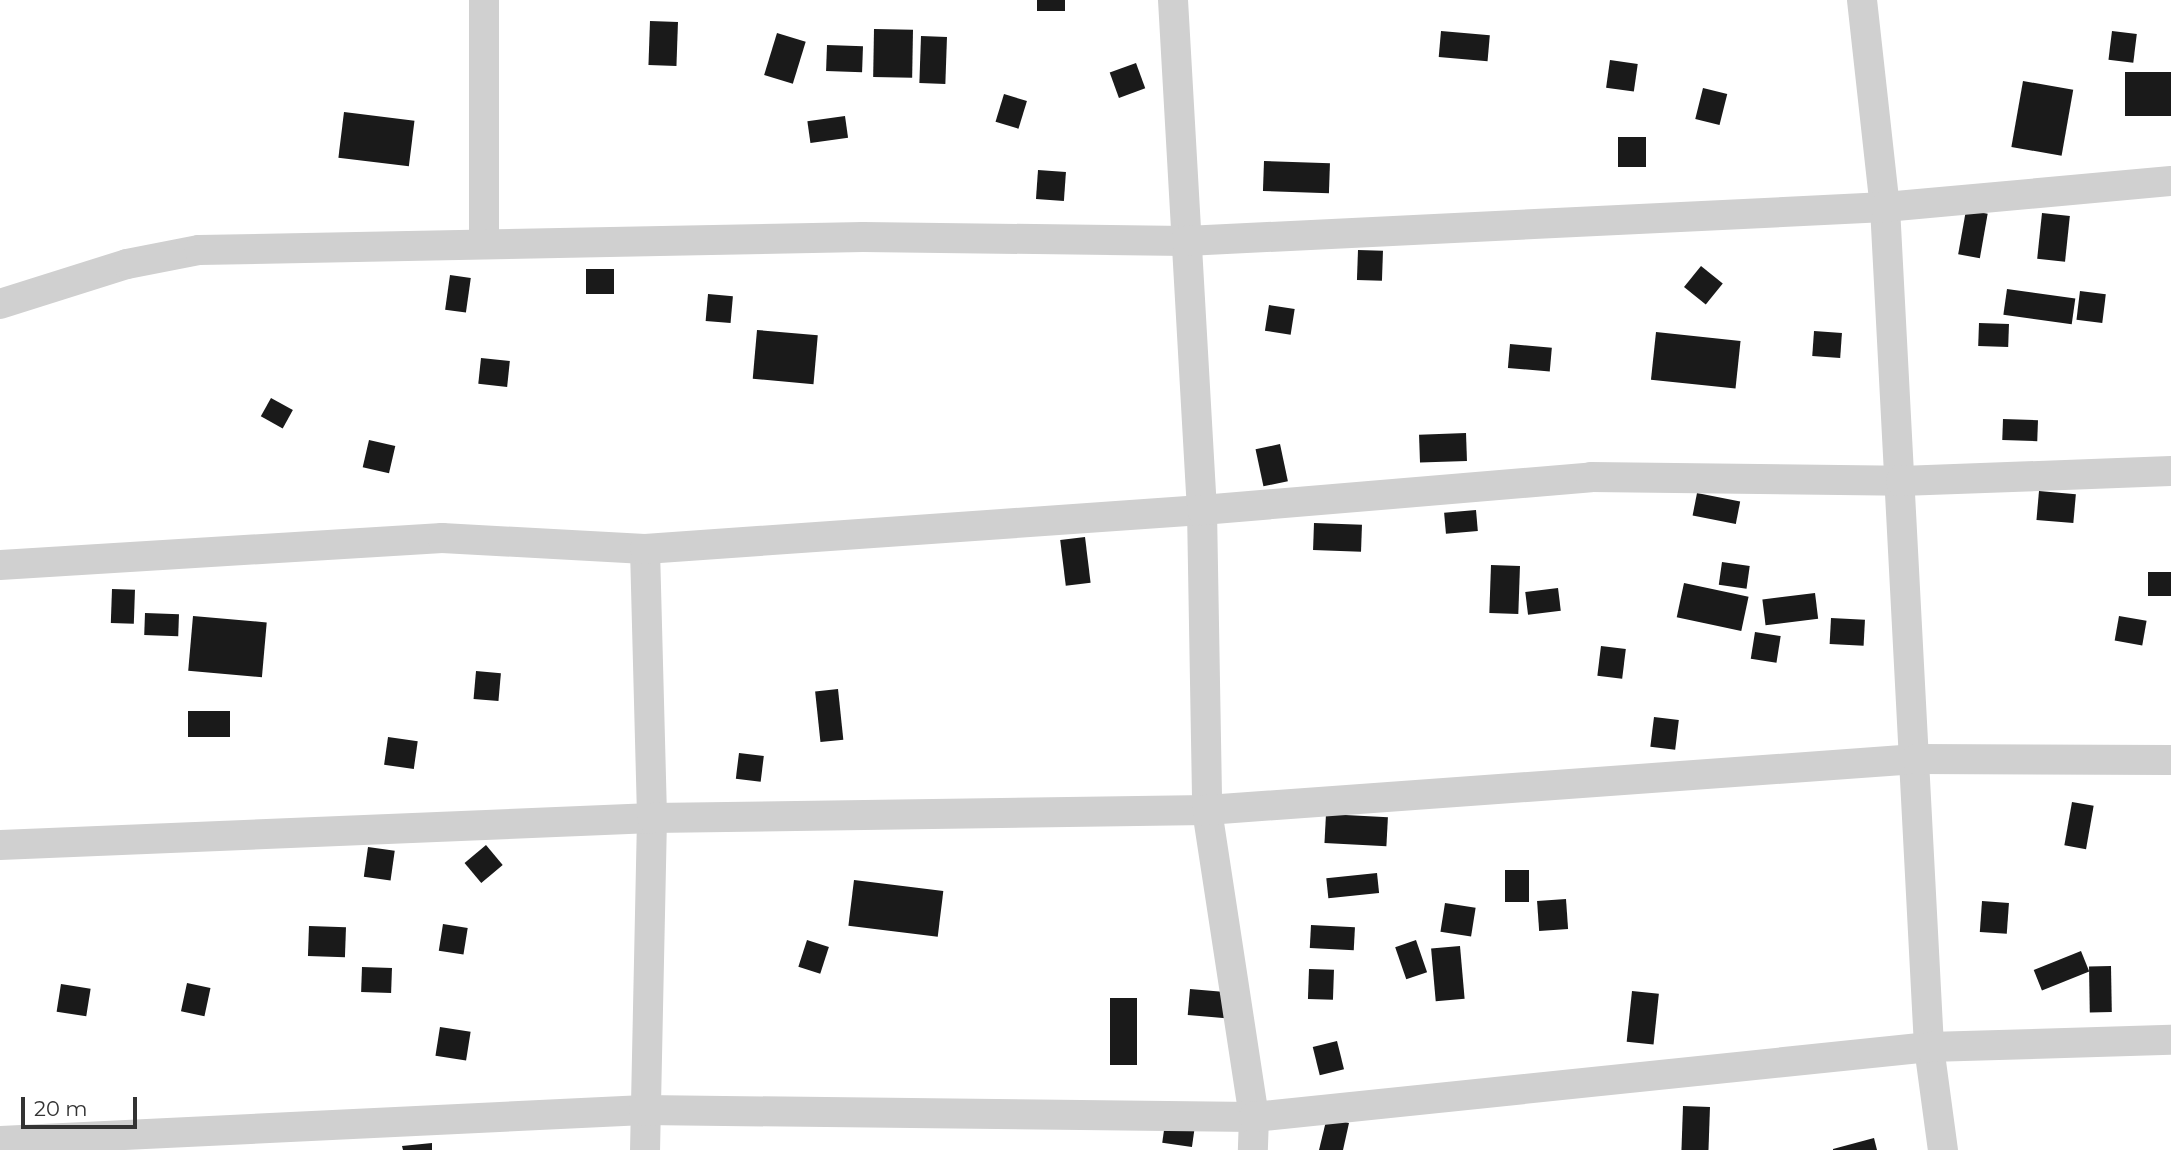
<!DOCTYPE html>
<style>
body{margin:0}
#map{position:relative;width:2171px;height:1150px;overflow:hidden;background:#fff;font-family:Montserrat,sans-serif}
div>[style]{position:absolute}
.building>*{inset:0;background:#1a1a1a;transform-origin:0 0}
.street>*{height:30px;margin:-15px;padding:0 15px;transform-origin:15px;border-radius:15px;background:#d0d0d0}
span{translate:-50% -50%;white-space:nowrap;text-align:center;line-height:1.15;-webkit-text-stroke:7px #fff;paint-order:stroke}
.scale{position:absolute;left:21px;top:1097px;width:116px;height:32px;box-sizing:border-box;border:4px solid #333;border-top:0;padding-left:9px;font-size:21px;line-height:24px;white-space:nowrap;color:#333;-webkit-text-stroke:5px #fff;paint-order:stroke}
</style>
<div id="map">
<div class="building">
<div style="left:1037px;top:0;width:28px;height:11px"></div>
<div style="left:650px;top:21px;width:28px;height:44px;rotate:2deg"></div>
<div style="left:874px;top:29px;width:39px;height:48px;rotate:1deg"></div>
<div style="left:1441px;top:31px;width:49px;height:26px;rotate:5deg"></div>
<div style="left:2112px;top:31px;width:25px;height:29px;rotate:7deg"></div>
<div style="left:777px;top:33px;width:30px;height:44px;rotate:17deg"></div>
<div style="left:921px;top:36px;width:26px;height:47px;rotate:2deg"></div>
<div style="left:827px;top:45px;width:36px;height:26px;rotate:2deg"></div>
<div style="left:1610px;top:60px;width:28px;height:28px;rotate:8deg"></div>
<div style="left:1136px;top:63px;width:27px;height:28px;rotate:70deg"></div>
<div style="left:2171px;top:72px;width:44px;height:46px;rotate:90deg"></div>
<div style="left:2023px;top:81px;width:51px;height:67px;rotate:10deg"></div>
<div style="left:1703px;top:88px;width:25px;height:32px;rotate:14deg"></div>
<div style="left:1004px;top:94px;width:24px;height:29px;rotate:17deg"></div>
<div style="left:344px;top:112px;width:71px;height:46px;rotate:7deg"></div>
<div style="left:845px;top:116px;width:22px;height:38px;rotate:82deg"></div>
<div style="left:1618px;top:137px;width:28px;height:30px"></div>
<div style="left:1264px;top:161px;width:66px;height:30px;rotate:2deg"></div>
<div style="left:1038px;top:170px;width:28px;height:29px;rotate:4deg"></div>
<div style="left:1966px;top:210px;width:22px;height:45px;rotate:10deg"></div>
<div style="left:2042px;top:213px;width:28px;height:46px;rotate:6deg"></div>
<div style="left:1358px;top:250px;width:25px;height:30px;rotate:2deg"></div>
<div style="left:1701px;top:266px;width:28px;height:27px;rotate:39deg"></div>
<div style="left:614px;top:269px;width:25px;height:28px;rotate:90deg"></div>
<div style="left:450px;top:275px;width:21px;height:35px;rotate:8deg"></div>
<div style="left:2007px;top:289px;width:69px;height:26px;rotate:8deg"></div>
<div style="left:2080px;top:291px;width:26px;height:29px;rotate:7deg"></div>
<div style="left:708px;top:294px;width:25px;height:27px;rotate:5deg"></div>
<div style="left:1269px;top:305px;width:26px;height:26px;rotate:9deg"></div>
<div style="left:1979px;top:323px;width:30px;height:23px;rotate:2deg"></div>
<div style="left:757px;top:330px;width:61px;height:49px;rotate:5deg"></div>
<div style="left:1814px;top:331px;width:28px;height:25px;rotate:4deg"></div>
<div style="left:1656px;top:332px;width:85px;height:48px;rotate:6deg"></div>
<div style="left:1510px;top:344px;width:42px;height:24px;rotate:5deg"></div>
<div style="left:481px;top:358px;width:29px;height:26px;rotate:6deg"></div>
<div style="left:271px;top:398px;width:25px;height:21px;rotate:29deg"></div>
<div style="left:2003px;top:419px;width:35px;height:21px;rotate:2deg"></div>
<div style="left:1466px;top:433px;width:28px;height:47px;rotate:88deg"></div>
<div style="left:369px;top:440px;width:27px;height:28px;rotate:13deg"></div>
<div style="left:1280px;top:444px;width:38px;height:25px;rotate:78deg"></div>
<div style="left:2039px;top:491px;width:37px;height:29px;rotate:5deg"></div>
<div style="left:1697px;top:493px;width:44px;height:23px;rotate:11deg"></div>
<div style="left:1476px;top:510px;width:21px;height:32px;rotate:85deg"></div>
<div style="left:1314px;top:523px;width:48px;height:27px;rotate:2deg"></div>
<div style="left:1085px;top:537px;width:46px;height:25px;rotate:83deg"></div>
<div style="left:1722px;top:562px;width:28px;height:23px;rotate:8deg"></div>
<div style="left:1491px;top:565px;width:29px;height:48px;rotate:2deg"></div>
<div style="left:2171px;top:572px;width:24px;height:23px;rotate:90deg"></div>
<div style="left:1684px;top:583px;width:66px;height:35px;rotate:12deg"></div>
<div style="left:1558px;top:588px;width:23px;height:33px;rotate:83deg"></div>
<div style="left:112px;top:589px;width:23px;height:34px;rotate:2deg"></div>
<div style="left:1815px;top:593px;width:26px;height:53px;rotate:83deg"></div>
<div style="left:145px;top:613px;width:34px;height:22px;rotate:2deg"></div>
<div style="left:193px;top:616px;width:74px;height:55px;rotate:5deg"></div>
<div style="left:2119px;top:616px;width:28px;height:25px;rotate:10deg"></div>
<div style="left:1831px;top:618px;width:34px;height:26px;rotate:3deg"></div>
<div style="left:1755px;top:632px;width:26px;height:27px;rotate:9deg"></div>
<div style="left:1601px;top:646px;width:25px;height:30px;rotate:7deg"></div>
<div style="left:476px;top:671px;width:25px;height:28px;rotate:5deg"></div>
<div style="left:838px;top:689px;width:51px;height:23px;rotate:84deg"></div>
<div style="left:230px;top:711px;width:26px;height:42px;rotate:90deg"></div>
<div style="left:1654px;top:717px;width:25px;height:30px;rotate:7deg"></div>
<div style="left:388px;top:737px;width:30px;height:28px;rotate:8deg"></div>
<div style="left:739px;top:753px;width:25px;height:26px;rotate:7deg"></div>
<div style="left:2072px;top:802px;width:22px;height:44px;rotate:10deg"></div>
<div style="left:1326px;top:814px;width:62px;height:29px;rotate:3deg"></div>
<div style="left:486px;top:845px;width:26px;height:28px;rotate:50deg"></div>
<div style="left:368px;top:847px;width:27px;height:30px;rotate:8deg"></div>
<div style="left:1505px;top:870px;width:24px;height:32px"></div>
<div style="left:1377px;top:873px;width:20px;height:51px;rotate:84deg"></div>
<div style="left:854px;top:880px;width:90px;height:46px;rotate:7deg"></div>
<div style="left:1566px;top:899px;width:30px;height:29px;rotate:86deg"></div>
<div style="left:1982px;top:901px;width:27px;height:31px;rotate:4deg"></div>
<div style="left:1445px;top:903px;width:31px;height:29px;rotate:9deg"></div>
<div style="left:443px;top:924px;width:25px;height:27px;rotate:9deg"></div>
<div style="left:1311px;top:925px;width:44px;height:23px;rotate:3deg"></div>
<div style="left:309px;top:926px;width:37px;height:30px;rotate:2deg"></div>
<div style="left:807px;top:940px;width:23px;height:28px;rotate:18deg"></div>
<div style="left:1416px;top:940px;width:34px;height:22px;rotate:71deg"></div>
<div style="left:1460px;top:946px;width:53px;height:29px;rotate:85deg"></div>
<div style="left:2081px;top:951px;width:22px;height:51px;rotate:68deg"></div>
<div style="left:2111px;top:966px;width:46px;height:22px;rotate:89deg"></div>
<div style="left:362px;top:967px;width:30px;height:25px;rotate:2deg"></div>
<div style="left:1309px;top:969px;width:25px;height:30px;rotate:2deg"></div>
<div style="left:187px;top:983px;width:24px;height:29px;rotate:12deg"></div>
<div style="left:61px;top:984px;width:30px;height:28px;rotate:9deg"></div>
<div style="left:1190px;top:989px;width:38px;height:26px;rotate:5deg"></div>
<div style="left:1632px;top:991px;width:27px;height:51px;rotate:6deg"></div>
<div style="left:1110px;top:998px;width:27px;height:67px"></div>
<div style="left:440px;top:1027px;width:31px;height:29px;rotate:9deg"></div>
<div style="left:1337px;top:1041px;width:29px;height:25px;rotate:76deg"></div>
<div style="left:1683px;top:1106px;width:27px;height:44px;rotate:2deg"></div>
<div style="left:1166px;top:1116px;width:30px;height:27px;rotate:8deg"></div>
<div style="clip-path:polygon(1327px 1117px,1349px 1123px,1343px 1150px,1319px 1150px)"></div>
<div style="clip-path:polygon(1874px 1138px,1877px 1150px,1833px 1150px,1833px 1149px)"></div>
<div style="clip-path:polygon(432px 1143px,432px 1150px,403px 1150px,402px 1146px)"></div>
</div>
<div class="street">
<div style="left:484px;top:0;width:244px;rotate:90deg"></div>
<div style="left:1173px;top:0;width:511px;rotate:86.75deg"></div>
<div style="left:1202px;top:510px;width:300px;rotate:89deg"></div>
<div style="left:1207px;top:810px;width:311px;rotate:81.3deg"></div>
<div style="left:1254px;top:1117px;width:33px;rotate:92deg"></div>
<div style="left:1862px;top:0;width:208px;rotate:83.7deg"></div>
<div style="left:1885px;top:207px;width:841px;rotate:87deg"></div>
<div style="left:1929px;top:1047px;width:104px;rotate:82.3deg"></div>
<div style="left:0;top:304px;width:133px;rotate:-17.5deg"></div>
<div style="left:127px;top:264px;width:73px;rotate:-11deg"></div>
<div style="left:199px;top:250px;width:664px;rotate:-1.12deg"></div>
<div style="left:863px;top:237px;width:323px;rotate:0.7deg"></div>
<div style="left:1186px;top:241px;width:700px;rotate:-2.78deg"></div>
<div style="left:1885px;top:207px;width:287px;rotate:-5.2deg"></div>
<div style="left:645px;top:549px;width:269px;rotate:88.5deg"></div>
<div style="left:652px;top:818px;width:332px;rotate:91.2deg"></div>
<div style="left:0;top:565px;width:443px;rotate:-3.5deg"></div>
<div style="left:442px;top:538px;width:203px;rotate:3.1deg"></div>
<div style="left:645px;top:549px;width:558px;rotate:-4.01deg"></div>
<div style="left:1202px;top:510px;width:390px;rotate:-4.8deg"></div>
<div style="left:1591px;top:477px;width:310px;rotate:0.7deg"></div>
<div style="left:1901px;top:481px;width:270px;rotate:-2.1deg"></div>
<div style="left:0;top:845px;width:653px;rotate:-2.37deg"></div>
<div style="left:652px;top:818px;width:555px;rotate:-0.83deg"></div>
<div style="left:1207px;top:810px;width:711px;rotate:-4.11deg"></div>
<div style="left:1916px;top:759px;width:255px;rotate:0.2deg"></div>
<div style="left:0;top:1141px;width:645px;rotate:-2.76deg"></div>
<div style="left:644px;top:1110px;width:610px;rotate:0.66deg"></div>
<div style="left:1254px;top:1117px;width:679px;rotate:-5.92deg"></div>
<div style="left:1929px;top:1047px;width:242px;rotate:-1.7deg"></div>
</div>
<div class="scale">20 m</div>
</div>
